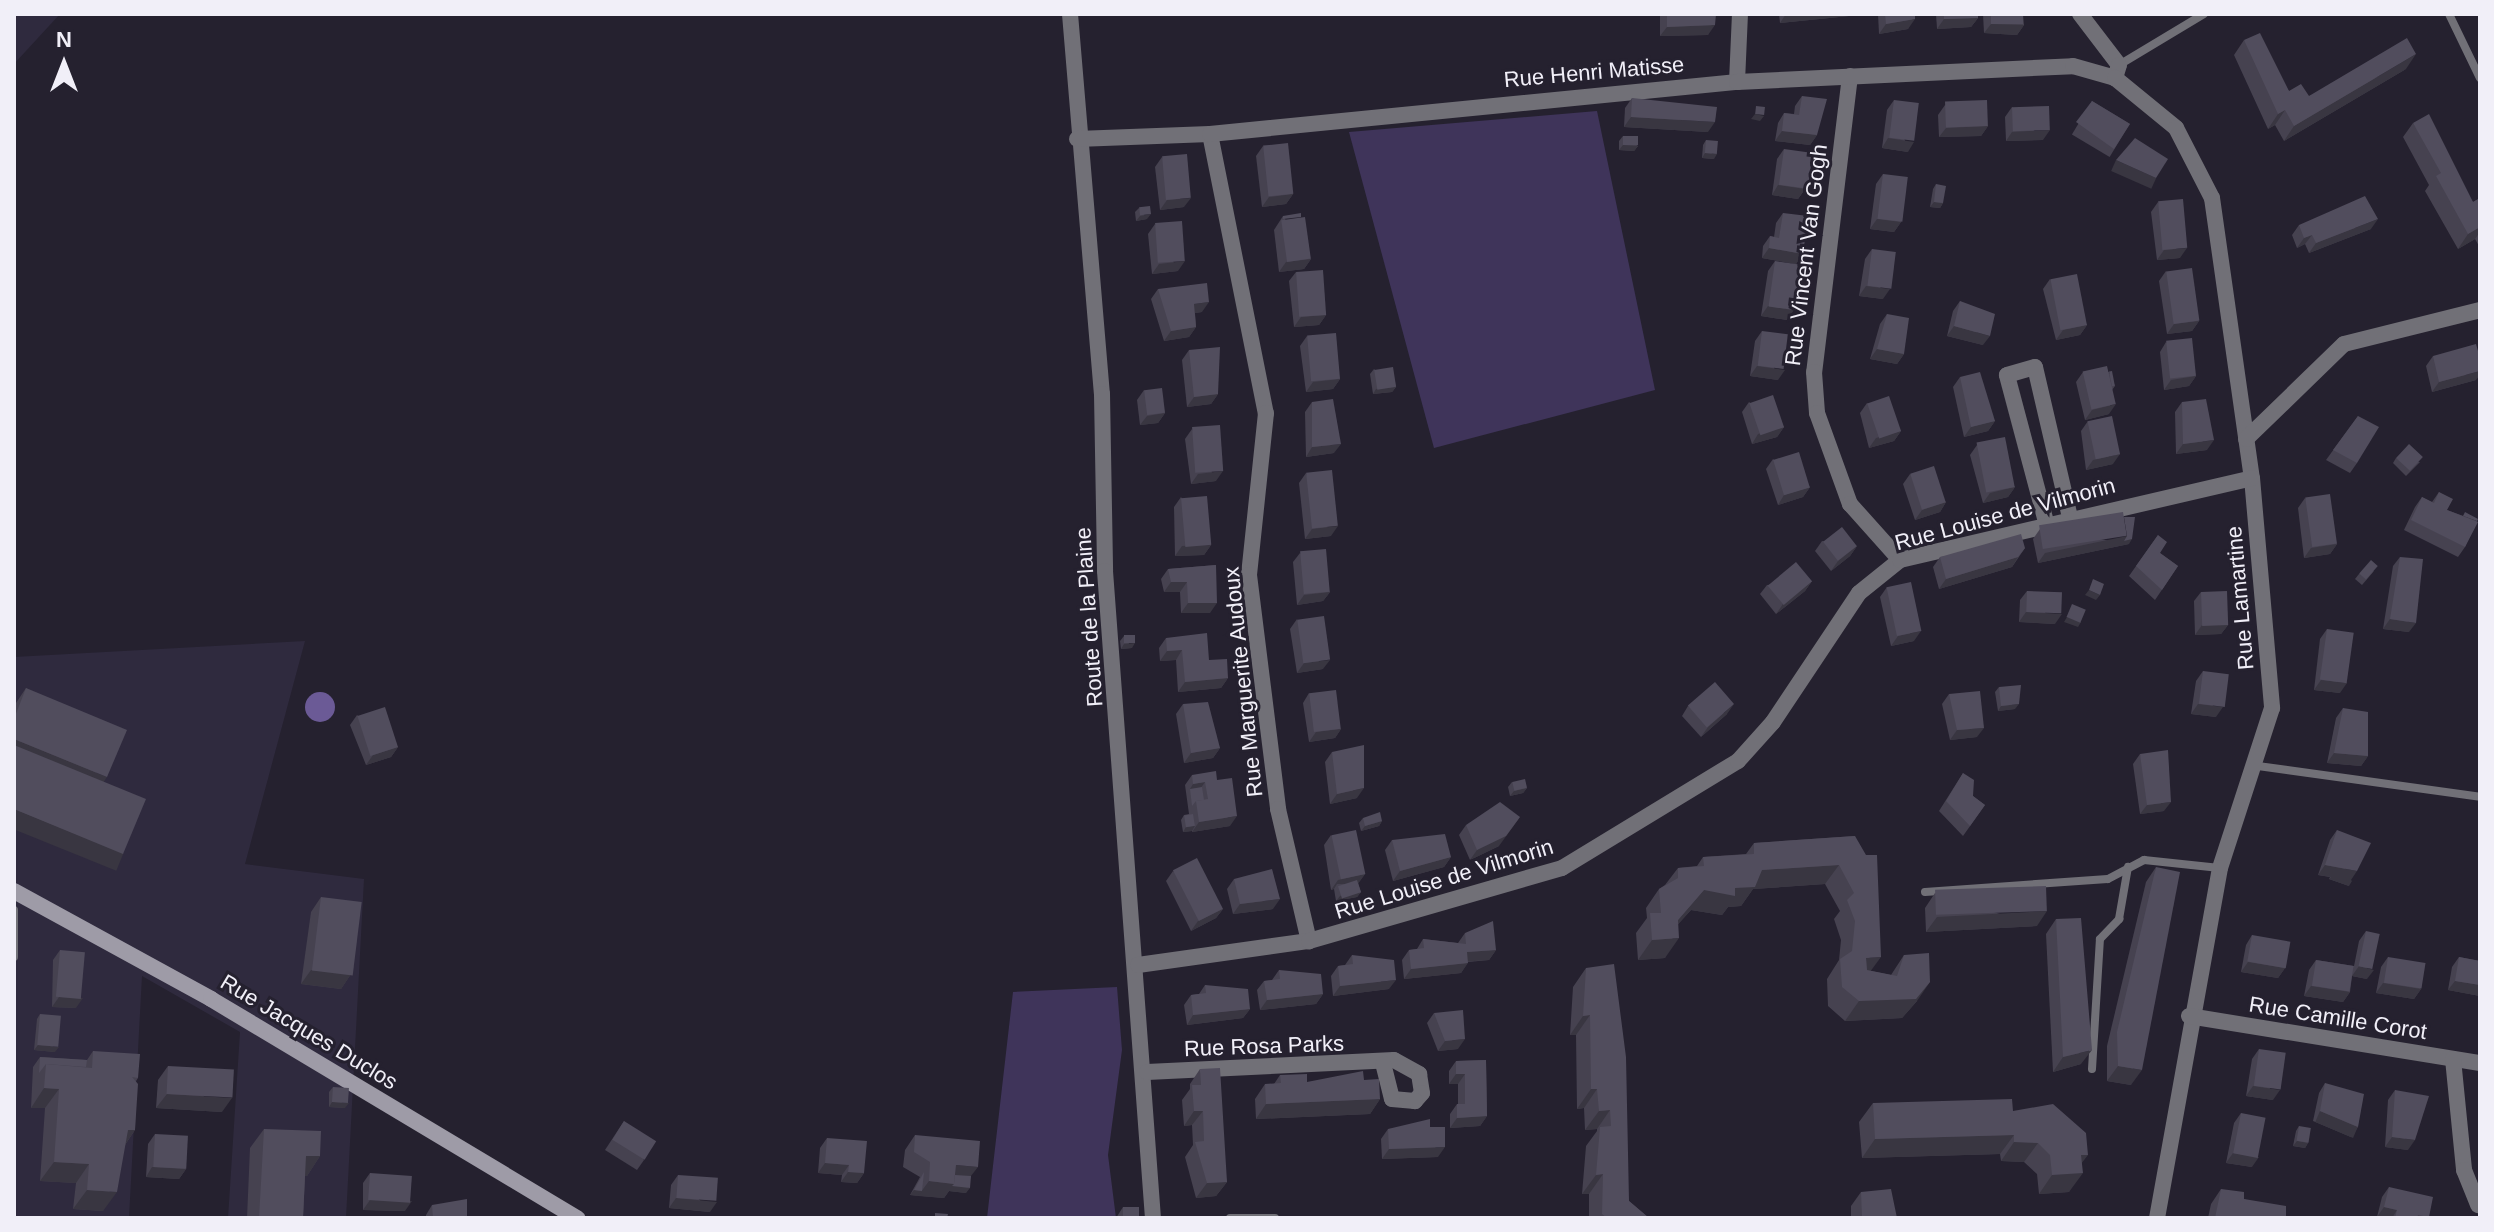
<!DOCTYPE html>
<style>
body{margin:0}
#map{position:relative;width:2494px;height:1232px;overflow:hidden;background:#25212f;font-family:Arial,sans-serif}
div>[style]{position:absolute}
.built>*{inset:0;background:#2f2a3e}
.green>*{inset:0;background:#3f345a}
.water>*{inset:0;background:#6b5a96}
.round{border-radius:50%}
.lane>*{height:8px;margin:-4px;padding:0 4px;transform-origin:4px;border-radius:4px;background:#717077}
.street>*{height:16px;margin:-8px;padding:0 8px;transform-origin:8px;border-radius:8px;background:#717077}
.secondary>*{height:16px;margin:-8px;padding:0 8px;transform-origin:8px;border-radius:8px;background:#9e9ba7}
.wall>*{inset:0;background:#464250;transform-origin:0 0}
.shaded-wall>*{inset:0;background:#393641;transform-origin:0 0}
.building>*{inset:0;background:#514d5d;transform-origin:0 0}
span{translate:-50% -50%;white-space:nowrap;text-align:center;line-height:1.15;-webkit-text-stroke:6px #25212f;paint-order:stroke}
.street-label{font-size:22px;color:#f1eff8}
.frame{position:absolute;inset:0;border:16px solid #f1eff8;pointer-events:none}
.north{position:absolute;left:24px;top:24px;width:80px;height:80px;-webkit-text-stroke:6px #25212f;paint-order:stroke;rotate:0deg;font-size:22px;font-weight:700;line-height:32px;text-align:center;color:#f1eff8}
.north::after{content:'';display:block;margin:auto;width:28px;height:36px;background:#f1eff8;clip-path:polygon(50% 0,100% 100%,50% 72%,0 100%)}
</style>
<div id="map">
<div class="built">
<div style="clip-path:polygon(14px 14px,60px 14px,14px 64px)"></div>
<div style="clip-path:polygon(305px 641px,245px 864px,364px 879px,346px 1218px,228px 1218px,240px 1032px,142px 976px,129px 1218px,14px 1218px,14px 657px)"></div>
</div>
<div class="green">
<div style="clip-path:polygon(1597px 111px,1655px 390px,1434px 448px,1349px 132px)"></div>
<div style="clip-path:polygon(1117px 987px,1122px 1050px,1108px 1155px,1116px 1218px,987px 1218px,1013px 992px)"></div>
</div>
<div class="water">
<div class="round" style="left:305px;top:692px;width:30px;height:30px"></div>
</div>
<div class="lane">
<div style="left:2449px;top:14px;width:71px;rotate:64.2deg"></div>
<div style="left:2119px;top:65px;width:99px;rotate:-31deg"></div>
<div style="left:2258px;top:766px;width:224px;rotate:7.9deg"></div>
<div style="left:1925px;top:892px;width:183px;rotate:-4.1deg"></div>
<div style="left:2108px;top:879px;width:41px;rotate:-27.8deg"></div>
<div style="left:2144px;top:860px;width:76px;rotate:6deg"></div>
<div style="left:14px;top:910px;width:47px;rotate:90deg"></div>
<div style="left:2092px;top:1069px;width:130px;rotate:-86.5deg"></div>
<div style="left:2100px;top:939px;width:28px;rotate:-46deg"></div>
<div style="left:2119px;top:919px;width:53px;rotate:-80.2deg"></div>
<div style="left:1230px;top:1218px;width:45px"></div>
</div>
<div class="street">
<div style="left:1070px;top:14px;width:381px;rotate:85.2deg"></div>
<div style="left:1102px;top:394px;width:177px;rotate:89deg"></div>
<div style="left:1105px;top:571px;width:649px;rotate:85.76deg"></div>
<div style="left:2080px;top:14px;width:64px;rotate:52.6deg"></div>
<div style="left:2119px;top:65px;width:14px;rotate:107deg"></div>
<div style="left:1850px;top:76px;width:298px;rotate:96.9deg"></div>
<div style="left:1814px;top:372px;width:41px;rotate:85.8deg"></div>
<div style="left:1817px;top:413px;width:97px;rotate:70.1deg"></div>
<div style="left:1850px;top:504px;width:75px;rotate:48.2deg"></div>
<div style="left:1737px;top:82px;width:68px;rotate:-87.5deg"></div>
<div style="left:1210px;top:134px;width:285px;rotate:78.7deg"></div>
<div style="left:1266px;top:413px;width:163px;rotate:96deg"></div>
<div style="left:1249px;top:575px;width:236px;rotate:82.9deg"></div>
<div style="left:1278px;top:809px;width:136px;rotate:76.8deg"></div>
<div style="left:1077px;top:139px;width:133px;rotate:-2.2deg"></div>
<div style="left:1210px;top:134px;width:530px;rotate:-5.64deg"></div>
<div style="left:1737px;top:82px;width:336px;rotate:-2.7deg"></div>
<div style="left:2073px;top:66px;width:44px;rotate:15.9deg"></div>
<div style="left:2115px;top:78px;width:79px;rotate:39.3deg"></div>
<div style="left:2176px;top:128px;width:79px;rotate:62.8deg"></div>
<div style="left:2212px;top:198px;width:283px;rotate:81.9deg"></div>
<div style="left:2252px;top:478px;width:231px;rotate:85deg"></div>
<div style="left:2272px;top:708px;width:168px;rotate:108deg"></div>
<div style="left:2220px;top:868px;width:356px;rotate:100.2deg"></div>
<div style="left:2246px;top:439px;width:136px;rotate:-44.1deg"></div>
<div style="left:2344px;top:344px;width:140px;rotate:-14deg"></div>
<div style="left:2046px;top:522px;width:152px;rotate:-104.9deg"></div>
<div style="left:2007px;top:375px;width:29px;rotate:-16deg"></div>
<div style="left:2035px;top:367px;width:154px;rotate:76.9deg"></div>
<div style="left:1138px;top:965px;width:173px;rotate:-8deg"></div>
<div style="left:1309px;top:941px;width:263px;rotate:-16.1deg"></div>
<div style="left:1562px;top:868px;width:206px;rotate:-31.3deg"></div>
<div style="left:1738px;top:761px;width:52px;rotate:-48.1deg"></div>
<div style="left:1773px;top:722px;width:155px;rotate:-56.3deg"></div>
<div style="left:1859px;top:593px;width:53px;rotate:-38.8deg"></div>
<div style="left:1900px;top:560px;width:361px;rotate:-13.1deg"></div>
<div style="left:2189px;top:1016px;width:295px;rotate:9.2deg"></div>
<div style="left:2453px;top:1059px;width:112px;rotate:84.3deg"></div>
<div style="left:2464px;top:1170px;width:38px;rotate:68deg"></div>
<div style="left:1147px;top:1072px;width:247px;rotate:-2.8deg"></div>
<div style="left:1394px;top:1060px;width:29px;rotate:29deg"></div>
<div style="left:1419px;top:1074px;width:19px;rotate:81deg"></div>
<div style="left:1422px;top:1093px;width:11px;rotate:131deg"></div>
<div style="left:1415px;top:1101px;width:23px;rotate:-175deg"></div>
<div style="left:1392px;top:1099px;width:36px;rotate:-104deg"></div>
</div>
<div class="secondary">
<div style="left:14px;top:891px;width:225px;rotate:28.7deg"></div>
<div style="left:211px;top:999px;width:427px;rotate:30.9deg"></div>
</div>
<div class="wall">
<div style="clip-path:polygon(1660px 14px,1716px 14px,1708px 35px,1660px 36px)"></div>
<div style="clip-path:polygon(1779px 14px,1850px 14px,1849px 16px,1780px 23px)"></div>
<div style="clip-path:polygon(1878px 14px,1915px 14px,1908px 29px,1879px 34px)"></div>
<div style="clip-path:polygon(1936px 14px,1978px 14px,1978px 18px,1971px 27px,1937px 29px)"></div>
<div style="clip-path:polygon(1983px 14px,2023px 14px,2024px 25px,2017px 35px,1984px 33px)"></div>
<div style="clip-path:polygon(2244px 40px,2289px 91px,2309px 96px,2406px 69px,2284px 141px,2275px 125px,2268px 129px,2234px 55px)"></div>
<div style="clip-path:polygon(1802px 96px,1817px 135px,1810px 145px,1775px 141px,1778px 123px,1784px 113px,1794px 114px,1795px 106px)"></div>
<div style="clip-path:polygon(1632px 98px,1708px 132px,1624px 127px,1625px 108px)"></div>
<div style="clip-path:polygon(1894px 100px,1908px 152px,1882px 148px,1887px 110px)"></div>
<div style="left:2092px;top:101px;width:44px;height:39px;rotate:31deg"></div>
<div style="clip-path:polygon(1945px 105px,1988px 126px,1981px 136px,1939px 137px,1938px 115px)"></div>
<div style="clip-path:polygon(2012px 107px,2043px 140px,2006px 141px,2005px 117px)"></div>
<div style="clip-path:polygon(2413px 123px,2473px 202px,2480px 198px,2479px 246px,2475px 239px,2458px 249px,2425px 191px,2429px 185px,2403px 137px)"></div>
<div style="clip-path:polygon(1623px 136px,1638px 146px,1634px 151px,1619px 150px,1619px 141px)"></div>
<div style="clip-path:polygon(1706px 140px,1714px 159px,1702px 158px,1703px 145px)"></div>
<div style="clip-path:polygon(1263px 146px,1293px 194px,1286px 204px,1262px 207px,1256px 156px)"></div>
<div style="clip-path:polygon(1784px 149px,1805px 189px,1798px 199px,1772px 195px,1777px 159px)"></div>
<div style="clip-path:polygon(1162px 157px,1184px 207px,1160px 210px,1155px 167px)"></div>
<div style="clip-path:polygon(1883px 174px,1901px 222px,1894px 232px,1870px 229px,1876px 184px)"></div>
<div style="clip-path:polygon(1936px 184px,1943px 203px,1940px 208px,1930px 207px,1933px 189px)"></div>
<div style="clip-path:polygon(2158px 202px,2180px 258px,2157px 260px,2151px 212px)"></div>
<div style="clip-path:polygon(1139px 208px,1147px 219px,1136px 221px,1135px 212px)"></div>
<div style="clip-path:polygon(1783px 213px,1803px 254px,1796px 264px,1762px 258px,1763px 246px,1770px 236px,1774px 237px,1776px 223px)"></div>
<div style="clip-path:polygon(1283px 216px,1311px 259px,1304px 269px,1279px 272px,1274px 230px)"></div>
<div style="clip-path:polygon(1155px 224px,1178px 271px,1152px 274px,1148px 234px)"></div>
<div style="clip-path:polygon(2299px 225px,2371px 229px,2309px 253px,2305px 244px,2297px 248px,2292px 235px)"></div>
<div style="clip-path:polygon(1872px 249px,1883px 299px,1859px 296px,1865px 259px)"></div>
<div style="clip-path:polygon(1775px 261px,1787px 320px,1761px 316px,1768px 271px)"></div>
<div style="clip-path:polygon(2166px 271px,2199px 321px,2192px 331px,2167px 334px,2159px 281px)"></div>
<div style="clip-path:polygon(1296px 272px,1326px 315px,1319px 325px,1294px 327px,1289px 281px)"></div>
<div style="clip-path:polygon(2050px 279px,2087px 325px,2080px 335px,2056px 340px,2043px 289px)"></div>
<div style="clip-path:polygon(1158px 289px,1202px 312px,1195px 313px,1196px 327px,1189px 337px,1164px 341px,1151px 299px)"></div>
<div style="clip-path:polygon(1960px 301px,1983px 345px,1947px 336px,1953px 311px)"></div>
<div style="clip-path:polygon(1887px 314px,1904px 354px,1897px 364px,1870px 359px,1880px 324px)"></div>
<div style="clip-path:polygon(1762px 331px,1778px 380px,1750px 376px,1755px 341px)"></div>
<div style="clip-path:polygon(1307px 336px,1340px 379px,1333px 389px,1306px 392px,1300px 346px)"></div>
<div style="clip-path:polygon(2166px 342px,2196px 376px,2189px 386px,2164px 390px,2160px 352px)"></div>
<div style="clip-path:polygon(1189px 350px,1218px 394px,1211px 404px,1187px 407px,1182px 360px)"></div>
<div style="clip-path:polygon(2433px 356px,2476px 380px,2432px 392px,2426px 366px)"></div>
<div style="clip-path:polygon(1374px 369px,1396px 387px,1392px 392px,1373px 394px,1370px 374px)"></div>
<div style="clip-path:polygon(2083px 372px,2109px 372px,2115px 386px,2112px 390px,2109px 414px,2085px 420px,2076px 382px)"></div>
<div style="clip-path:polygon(1960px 377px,1995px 421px,1988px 431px,1964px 437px,1953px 387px)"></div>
<div style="clip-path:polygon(1144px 390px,1165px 413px,1158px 423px,1140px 425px,1137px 400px)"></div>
<div style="clip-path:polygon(1312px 402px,1334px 453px,1306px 457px,1305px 412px)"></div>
<div style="clip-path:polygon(1749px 402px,1784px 427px,1777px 437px,1752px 444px,1742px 412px)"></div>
<div style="clip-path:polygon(2182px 402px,2207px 450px,2176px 454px,2175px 412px)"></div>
<div style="clip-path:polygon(1867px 403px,1901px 431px,1894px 441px,1869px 448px,1860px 413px)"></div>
<div style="clip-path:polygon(2358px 416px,2357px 463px,2350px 473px,2326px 460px)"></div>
<div style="clip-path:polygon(2088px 421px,2113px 464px,2086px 470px,2081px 431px)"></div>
<div style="clip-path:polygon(1192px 429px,1216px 481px,1191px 484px,1185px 439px)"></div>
<div style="clip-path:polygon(1977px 445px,2015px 487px,2008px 497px,1983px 503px,1970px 455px)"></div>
<div style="clip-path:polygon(2396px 458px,2420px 462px,2406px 476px,2393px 463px)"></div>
<div style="clip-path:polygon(1773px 459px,1810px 487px,1803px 497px,1778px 505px,1766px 469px)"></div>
<div style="clip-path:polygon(1306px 473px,1331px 536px,1305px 539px,1299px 483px)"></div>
<div style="clip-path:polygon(1910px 474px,1946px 502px,1940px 512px,1915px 520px,1903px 484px)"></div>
<div style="clip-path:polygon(2439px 492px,2447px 510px,2477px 521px,2465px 547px,2458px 557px,2404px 530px,2415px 507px,2422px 497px,2432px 502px)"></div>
<div style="clip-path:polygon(1181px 497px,1211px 545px,1204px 555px,1175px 556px,1174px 507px)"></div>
<div style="clip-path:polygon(2305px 498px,2337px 544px,2330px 554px,2304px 558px,2298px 508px)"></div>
<div style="clip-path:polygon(2040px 529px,2129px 544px,2038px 563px,2033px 539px)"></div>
<div style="clip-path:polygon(2158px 535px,2160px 553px,2178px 566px,2155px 600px,2129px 576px)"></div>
<div style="clip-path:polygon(1822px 541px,1857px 546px,1850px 556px,1831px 571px,1815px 551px)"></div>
<div style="clip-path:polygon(2025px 548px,2012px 567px,1939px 589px,1933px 567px,1940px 557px)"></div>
<div style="clip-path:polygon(1300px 553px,1330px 592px,1323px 601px,1297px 605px,1293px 562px)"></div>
<div style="clip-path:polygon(2400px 557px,2409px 632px,2383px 629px,2393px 566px)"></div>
<div style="clip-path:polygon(1216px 565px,1210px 613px,1181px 613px,1180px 592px,1164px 592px,1161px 579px,1168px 569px)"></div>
<div style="clip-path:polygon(2374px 571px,2362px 585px,2355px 579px,2359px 574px)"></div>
<div style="clip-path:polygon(1812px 581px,1805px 591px,1776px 614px,1760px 594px,1767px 585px)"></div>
<div style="clip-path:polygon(1887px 587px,1914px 641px,1891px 646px,1880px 597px)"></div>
<div style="clip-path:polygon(2027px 591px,2055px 624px,2019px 622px,2020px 600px)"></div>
<div style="clip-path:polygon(2201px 592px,2228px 625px,2221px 634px,2195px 635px,2194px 601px)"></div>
<div style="clip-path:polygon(1297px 619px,1323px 669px,1297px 673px,1290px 629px)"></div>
<div style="clip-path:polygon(2327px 629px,2340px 693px,2314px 690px,2320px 639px)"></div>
<div style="clip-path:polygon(1124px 636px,1132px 648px,1121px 649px,1120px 641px)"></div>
<div style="clip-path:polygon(1166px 638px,1209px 660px,1228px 678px,1221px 688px,1178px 692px,1176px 660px,1160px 661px,1159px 648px)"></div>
<div style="clip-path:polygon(2203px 671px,2216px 717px,2191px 714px,2196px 681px)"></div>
<div style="clip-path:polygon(1999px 687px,2015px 709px,1998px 711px,1995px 692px)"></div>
<div style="clip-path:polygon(26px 688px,104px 782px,113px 868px,14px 828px,14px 706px)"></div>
<div style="clip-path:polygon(1309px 693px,1341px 729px,1335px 738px,1309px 742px,1303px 703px)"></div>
<div style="clip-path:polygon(1949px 694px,1977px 737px,1950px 740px,1942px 704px)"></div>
<div style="clip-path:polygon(1183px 704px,1220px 748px,1213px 758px,1184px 763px,1176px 714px)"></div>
<div style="clip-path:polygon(1688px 706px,1727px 714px,1701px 737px,1682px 716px)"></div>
<div style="clip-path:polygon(2343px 708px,2368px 756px,2361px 766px,2327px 763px,2336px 718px)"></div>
<div style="clip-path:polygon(357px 715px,398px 747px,391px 757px,366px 765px,350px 725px)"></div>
<div style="clip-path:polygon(1332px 752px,1357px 798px,1330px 804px,1325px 762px)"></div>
<div style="clip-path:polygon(2140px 754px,2164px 811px,2140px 814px,2133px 764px)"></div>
<div style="clip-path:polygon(1963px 773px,1973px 796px,1985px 805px,1963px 836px,1939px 811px)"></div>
<div style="clip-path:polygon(1192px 775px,1217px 780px,1230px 826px,1192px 832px,1192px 831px,1183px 832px,1181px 820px,1184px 815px,1189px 814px,1185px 785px)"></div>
<div style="clip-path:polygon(1512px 782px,1527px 788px,1523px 793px,1510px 796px,1508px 787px)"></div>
<div style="clip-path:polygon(1363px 818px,1382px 821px,1379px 826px,1361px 831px,1359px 823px)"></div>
<div style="clip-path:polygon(1466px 825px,1499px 846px,1470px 860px,1459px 835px)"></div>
<div style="clip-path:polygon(2337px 830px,2349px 886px,2329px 879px,2330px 877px,2318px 875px,2330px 840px)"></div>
<div style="clip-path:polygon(1331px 835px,1365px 874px,1358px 883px,1361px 892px,1357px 897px,1336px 901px,1334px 889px,1331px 890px,1324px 845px)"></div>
<div style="clip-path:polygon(1855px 836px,1871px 971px,1891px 975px,1904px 955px,1917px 1001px,1902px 1018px,1845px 1021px,1828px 1006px,1827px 979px,1839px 960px,1841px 940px,1834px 919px,1840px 911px,1825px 884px,1753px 889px,1741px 906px,1728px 907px,1722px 915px,1691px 910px,1678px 924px,1665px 958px,1638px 960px,1636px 933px,1647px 918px,1646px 908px,1659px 889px,1665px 885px,1678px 868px,1697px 866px,1703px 857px,1746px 854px,1754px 843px)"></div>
<div style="clip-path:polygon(1392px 840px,1451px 857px,1444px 867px,1393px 881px,1385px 850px)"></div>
<div style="clip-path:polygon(2156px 867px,2131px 1085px,2107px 1081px,2107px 1046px,2146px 882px)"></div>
<div style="clip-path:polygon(1173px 871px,1223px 909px,1216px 918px,1191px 931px,1166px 881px)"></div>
<div style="clip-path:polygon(1234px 879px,1273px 909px,1233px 914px,1227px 889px)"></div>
<div style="clip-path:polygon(1935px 893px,2037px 926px,1926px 932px,1925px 908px)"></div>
<div style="clip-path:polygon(321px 897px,351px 974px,341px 989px,301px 984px,311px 912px)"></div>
<div style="clip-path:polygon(2056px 919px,2081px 1064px,2053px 1072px,2046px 934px)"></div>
<div style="clip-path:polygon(2366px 931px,2367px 979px,2352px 976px,2350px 992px,2343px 1002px,2304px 996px,2309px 970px,2316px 960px,2354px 966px,2359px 941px)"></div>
<div style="clip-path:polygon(1465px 933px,1496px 950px,1489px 960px,1468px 962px,1461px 973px,1404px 979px,1402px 960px,1409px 950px,1417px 949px,1423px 939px,1458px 943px)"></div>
<div style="clip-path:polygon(2252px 935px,2285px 968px,2278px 978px,2241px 972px,2246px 945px)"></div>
<div style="clip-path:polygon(60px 950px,76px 1008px,52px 1007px,53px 960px)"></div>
<div style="clip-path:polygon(1352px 955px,1389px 989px,1333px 996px,1331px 976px,1338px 966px,1345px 965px)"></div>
<div style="clip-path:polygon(2388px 957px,2421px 989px,2414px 999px,2376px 993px,2381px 967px)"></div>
<div style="clip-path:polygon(2459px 957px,2480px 961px,2480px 996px,2448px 990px,2452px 967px)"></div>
<div style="clip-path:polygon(1586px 968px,1629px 1201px,1649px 1218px,1589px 1218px,1589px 1194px,1582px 1194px,1586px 1146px,1597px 1131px,1597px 1129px,1585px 1130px,1584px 1108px,1577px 1109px,1576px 1035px,1570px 1035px,1573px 987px)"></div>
<div style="clip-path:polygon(1279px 970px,1323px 994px,1316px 1004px,1260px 1010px,1257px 990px,1264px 981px,1272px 980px)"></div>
<div style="clip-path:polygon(1205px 985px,1250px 1009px,1243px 1018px,1187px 1025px,1184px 1005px,1191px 995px,1199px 994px)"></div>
<div style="clip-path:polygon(1434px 1013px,1458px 1049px,1438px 1051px,1427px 1023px)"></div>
<div style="clip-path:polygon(40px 1014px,55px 1052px,34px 1050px,37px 1019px)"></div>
<div style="clip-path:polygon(2259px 1049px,2273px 1100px,2246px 1096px,2252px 1059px)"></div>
<div style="clip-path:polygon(93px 1051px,138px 1078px,136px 1081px,135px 1130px,125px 1145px,103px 1211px,73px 1209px,76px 1183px,40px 1181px,45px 1108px,31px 1108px,33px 1067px,40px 1057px,87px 1060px)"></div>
<div style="clip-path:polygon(1486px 1060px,1487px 1116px,1480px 1126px,1450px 1128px,1450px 1114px,1457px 1104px,1458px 1104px,1458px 1084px,1449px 1084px,1449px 1071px,1456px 1061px)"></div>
<div style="clip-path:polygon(168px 1066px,222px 1112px,156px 1108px,158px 1080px)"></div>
<div style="clip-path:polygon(1200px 1069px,1227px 1182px,1216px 1196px,1196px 1198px,1185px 1157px,1193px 1145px,1192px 1125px,1184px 1126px,1182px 1100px,1190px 1089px,1190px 1084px)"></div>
<div style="clip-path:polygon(1280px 1075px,1307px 1082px,1364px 1080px,1380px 1099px,1370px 1114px,1256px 1119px,1255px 1099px,1265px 1084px,1274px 1084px)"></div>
<div style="clip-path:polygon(2325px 1083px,2358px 1127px,2351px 1137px,2313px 1121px,2319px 1093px)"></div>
<div style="clip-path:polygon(333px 1087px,345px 1108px,329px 1107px,329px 1092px)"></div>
<div style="clip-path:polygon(2395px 1090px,2408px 1150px,2385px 1147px,2388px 1100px)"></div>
<div style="clip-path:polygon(1873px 1103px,2013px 1111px,2082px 1163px,2069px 1192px,2039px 1194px,2037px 1174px,2024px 1162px,2001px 1161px,2000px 1154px,1862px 1158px,1859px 1122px)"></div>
<div style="clip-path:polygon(2241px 1113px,2252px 1167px,2226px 1163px,2234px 1123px)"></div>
<div style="clip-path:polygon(624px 1121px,644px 1160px,637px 1170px,605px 1150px)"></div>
<div style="clip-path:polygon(2299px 1126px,2308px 1143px,2305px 1148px,2293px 1146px,2296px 1131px)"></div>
<div style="clip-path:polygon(1430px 1127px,1438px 1157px,1382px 1159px,1381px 1139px,1388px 1129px)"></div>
<div style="clip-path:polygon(264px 1129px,320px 1156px,307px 1176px,305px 1176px,303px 1218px,247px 1218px,250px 1148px)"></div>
<div style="clip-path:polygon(155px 1134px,186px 1169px,179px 1179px,146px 1177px,148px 1144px)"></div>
<div style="clip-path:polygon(915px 1135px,971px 1176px,966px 1193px,949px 1191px,944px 1198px,910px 1195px,920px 1177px,903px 1167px,905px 1150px)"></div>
<div style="clip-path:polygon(827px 1138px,864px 1173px,857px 1183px,841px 1182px,842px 1175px,818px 1173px,820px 1148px)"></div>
<div style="clip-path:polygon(370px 1173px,405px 1211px,363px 1210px,363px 1183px)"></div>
<div style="clip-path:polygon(678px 1175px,710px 1212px,669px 1208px,671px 1185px)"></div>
<div style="clip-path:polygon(2389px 1187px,2428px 1218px,2377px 1217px,2382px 1197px)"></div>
<div style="clip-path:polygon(2221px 1189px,2244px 1199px,2286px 1218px,2208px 1218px,2211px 1204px)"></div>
<div style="clip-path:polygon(1861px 1192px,1897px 1218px,1851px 1218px,1851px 1206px)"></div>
<div style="clip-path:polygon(432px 1205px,467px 1218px,426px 1218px,426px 1215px)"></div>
<div style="clip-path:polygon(1123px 1207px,1139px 1218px,1116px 1218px)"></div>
</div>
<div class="shaded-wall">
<div style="clip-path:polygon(1786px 14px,1850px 14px,1849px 16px,1780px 23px)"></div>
<div style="clip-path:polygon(1978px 18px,1971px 27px,1937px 29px,1944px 19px)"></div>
<div style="clip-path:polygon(1915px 19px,1908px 29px,1879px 34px,1886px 24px)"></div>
<div style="clip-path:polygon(1991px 24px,2024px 25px,2017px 35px,1984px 33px)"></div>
<div style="clip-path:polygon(1715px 25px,1708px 35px,1660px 36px,1667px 27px)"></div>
<div style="clip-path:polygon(2416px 54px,2406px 69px,2284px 141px,2294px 126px)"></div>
<div style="clip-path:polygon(2285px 110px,2275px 125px,2268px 129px,2278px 114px)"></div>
<div style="clip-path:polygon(1755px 114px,1764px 116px,1760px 121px,1751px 119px)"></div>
<div style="clip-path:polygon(1631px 117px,1715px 122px,1708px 132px,1624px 127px)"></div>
<div style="clip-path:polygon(1988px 126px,1981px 136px,1939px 137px,1946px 128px)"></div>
<div style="clip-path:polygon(2050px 130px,2043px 140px,2006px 141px,2012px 132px)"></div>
<div style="clip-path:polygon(1782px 131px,1817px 135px,1810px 145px,1775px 141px)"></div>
<div style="clip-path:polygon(1888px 138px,1914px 142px,1908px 152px,1882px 148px)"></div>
<div style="clip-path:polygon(1623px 145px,1638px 146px,1634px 151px,1619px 150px)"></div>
<div style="clip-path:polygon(1705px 153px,1717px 154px,1714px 159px,1702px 158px)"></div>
<div style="left:2116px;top:160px;width:44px;height:12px;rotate:24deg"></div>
<div style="clip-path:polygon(1778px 185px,1805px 189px,1798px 199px,1772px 195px)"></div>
<div style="clip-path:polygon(1293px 194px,1286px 204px,1262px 207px,1269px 197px)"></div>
<div style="clip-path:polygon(1191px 198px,1184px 207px,1160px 210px,1167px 200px)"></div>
<div style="clip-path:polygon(1934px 202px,1943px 203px,1940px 208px,1930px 207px)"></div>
<div style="clip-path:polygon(1151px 214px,1147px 219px,1136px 221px,1140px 216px)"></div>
<div style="clip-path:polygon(1877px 219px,1901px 222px,1894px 232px,1870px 229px)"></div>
<div style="clip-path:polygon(2378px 219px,2371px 229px,2309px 253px,2316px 243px)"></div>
<div style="clip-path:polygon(2480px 227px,2480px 232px,2475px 239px,2458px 249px,2468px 234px)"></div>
<div style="clip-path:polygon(2312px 235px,2305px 244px,2297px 248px,2304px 238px)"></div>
<div style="clip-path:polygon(1769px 248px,1803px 254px,1796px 264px,1762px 258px)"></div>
<div style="clip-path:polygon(2187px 248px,2180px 258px,2157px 260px,2164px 250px)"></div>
<div style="clip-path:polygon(1311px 259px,1304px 269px,1279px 272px,1286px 262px)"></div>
<div style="clip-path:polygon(1185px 261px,1178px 271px,1152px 274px,1159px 264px)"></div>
<div style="clip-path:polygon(1866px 286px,1890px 289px,1883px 299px,1859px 296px)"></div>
<div style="clip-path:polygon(1209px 302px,1202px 312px,1187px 314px,1194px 304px)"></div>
<div style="clip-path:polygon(1768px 306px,1794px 310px,1787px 320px,1761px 316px)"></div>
<div style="clip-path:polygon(1326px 315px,1319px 325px,1294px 327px,1301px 317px)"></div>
<div style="clip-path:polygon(2199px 321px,2192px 331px,2167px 334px,2174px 324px)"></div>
<div style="clip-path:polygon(2087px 325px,2080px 335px,2056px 340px,2063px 330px)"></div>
<div style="clip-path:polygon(1954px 326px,1990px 336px,1983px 345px,1947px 336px)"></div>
<div style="clip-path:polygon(1196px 327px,1189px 337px,1164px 341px,1171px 331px)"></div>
<div style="clip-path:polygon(1877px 349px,1904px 354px,1897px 364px,1870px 359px)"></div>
<div style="clip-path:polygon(1757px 366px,1785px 370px,1778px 380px,1750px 376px)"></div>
<div style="clip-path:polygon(2480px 371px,2480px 375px,2476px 380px,2432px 392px,2439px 382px)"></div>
<div style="clip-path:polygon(2196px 376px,2189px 386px,2164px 390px,2171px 380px)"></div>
<div style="clip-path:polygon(1340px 379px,1333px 389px,1306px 392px,1313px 382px)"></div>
<div style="clip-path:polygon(1396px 387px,1392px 392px,1373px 394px,1376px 389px)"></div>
<div style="clip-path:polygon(1218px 394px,1211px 404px,1187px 407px,1194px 397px)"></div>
<div style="clip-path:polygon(2116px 404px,2109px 414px,2085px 420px,2092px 410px)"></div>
<div style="clip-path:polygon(1165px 413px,1158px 423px,1140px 425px,1147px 416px)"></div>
<div style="clip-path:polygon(1995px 421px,1988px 431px,1964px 437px,1971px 427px)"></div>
<div style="clip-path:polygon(1784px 427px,1777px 437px,1752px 444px,1758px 434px)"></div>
<div style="clip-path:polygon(1901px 431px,1894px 441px,1869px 448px,1876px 438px)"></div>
<div style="clip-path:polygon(2214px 440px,2207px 450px,2176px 454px,2183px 444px)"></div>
<div style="clip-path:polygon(1341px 444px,1334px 453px,1306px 457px,1312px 447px)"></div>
<div style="clip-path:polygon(2120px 454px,2113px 464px,2086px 470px,2093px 460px)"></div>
<div style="clip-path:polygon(1223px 471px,1216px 481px,1191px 484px,1198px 474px)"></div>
<div style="clip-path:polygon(1810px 487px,1803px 497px,1778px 505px,1784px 495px)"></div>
<div style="clip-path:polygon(2015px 487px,2008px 497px,1983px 503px,1990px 493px)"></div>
<div style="clip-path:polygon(1946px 502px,1940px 512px,1915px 520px,1922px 510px)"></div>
<div style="clip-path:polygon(1338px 526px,1331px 536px,1305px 539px,1312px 529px)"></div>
<div style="clip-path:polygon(2127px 536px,2132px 539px,2129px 544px,2038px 563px,2045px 553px)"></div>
<div style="clip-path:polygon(2337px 544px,2330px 554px,2304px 558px,2311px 548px)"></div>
<div style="clip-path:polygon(1211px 545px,1204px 555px,1175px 556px,1182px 546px)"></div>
<div style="clip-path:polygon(1857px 546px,1850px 556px,1831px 571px,1838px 561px)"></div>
<div style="clip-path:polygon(2018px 557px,2012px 567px,1939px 589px,1946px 579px)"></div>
<div style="clip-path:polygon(1812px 581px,1805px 591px,1776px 614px,1783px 604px)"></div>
<div style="clip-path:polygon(1171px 582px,1187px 582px,1180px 592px,1164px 592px)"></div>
<div style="clip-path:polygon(2089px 590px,2100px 595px,2096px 600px,2085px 595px)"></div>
<div style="clip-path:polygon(1330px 592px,1323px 601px,1297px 605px,1304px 595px)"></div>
<div style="clip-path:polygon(1188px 603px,1217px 603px,1210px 613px,1181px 613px)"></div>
<div style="clip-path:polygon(2026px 612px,2062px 614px,2055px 624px,2019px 622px)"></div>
<div style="clip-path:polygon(2067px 617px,2081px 622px,2078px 627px,2064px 622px)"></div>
<div style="clip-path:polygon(2390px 619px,2416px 623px,2409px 632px,2383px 629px)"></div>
<div style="clip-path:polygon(2202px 625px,2228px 625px,2221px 634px,2195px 635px)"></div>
<div style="clip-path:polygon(1921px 631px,1914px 641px,1891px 646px,1898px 636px)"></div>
<div style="clip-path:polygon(1135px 643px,1132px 648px,1121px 649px,1124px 644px)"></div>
<div style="clip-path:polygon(1182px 650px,1176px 660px,1160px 661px,1167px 651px)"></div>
<div style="clip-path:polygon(1330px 660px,1323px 669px,1297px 673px,1304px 663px)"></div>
<div style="clip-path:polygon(1228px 678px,1221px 688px,1178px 692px,1185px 682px)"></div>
<div style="clip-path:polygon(2321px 680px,2347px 683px,2340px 693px,2314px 690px)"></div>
<div style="clip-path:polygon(1734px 704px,1727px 714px,1701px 737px,1708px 727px)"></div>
<div style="clip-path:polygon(2019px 704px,2015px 709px,1998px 711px,2001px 706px)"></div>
<div style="clip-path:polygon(2198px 704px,2223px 707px,2216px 717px,2191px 714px)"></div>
<div style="clip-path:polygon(1984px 728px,1977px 737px,1950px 740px,1957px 730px)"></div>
<div style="clip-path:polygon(1341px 729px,1335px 738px,1309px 742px,1316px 732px)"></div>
<div style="clip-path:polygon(14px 739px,107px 777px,94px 796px,14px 764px)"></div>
<div style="clip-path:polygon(398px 747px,391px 757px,366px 765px,373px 755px)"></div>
<div style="clip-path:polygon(1220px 748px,1213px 758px,1184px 763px,1191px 753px)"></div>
<div style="clip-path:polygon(2334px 753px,2368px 756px,2361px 766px,2327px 763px)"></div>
<div style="clip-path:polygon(1205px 782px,1198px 792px,1190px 789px,1193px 784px)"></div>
<div style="clip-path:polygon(1364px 788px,1357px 798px,1330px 804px,1337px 794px)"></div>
<div style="clip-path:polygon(1527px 788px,1523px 793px,1510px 796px,1514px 791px)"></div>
<div style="clip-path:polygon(2171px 802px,2164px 811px,2140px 814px,2147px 805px)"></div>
<div style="left:14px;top:809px;width:118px;height:19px;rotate:22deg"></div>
<div style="clip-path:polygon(1237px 816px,1230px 826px,1192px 832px,1199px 822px)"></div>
<div style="clip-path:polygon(1520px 817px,1499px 846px,1470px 860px,1477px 850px)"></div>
<div style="clip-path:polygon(1382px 821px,1379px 826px,1361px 831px,1365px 826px)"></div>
<div style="clip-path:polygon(1195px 826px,1192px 831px,1183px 832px,1186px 827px)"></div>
<div style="clip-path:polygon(1451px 857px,1444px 867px,1393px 881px,1400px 871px)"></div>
<div style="clip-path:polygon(1839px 865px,1825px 884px,1753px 889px,1741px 906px,1728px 907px,1722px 915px,1691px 910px,1665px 939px,1678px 920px,1704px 890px,1735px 888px,1762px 870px)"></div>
<div style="clip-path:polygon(2325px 865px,2357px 871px,2351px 880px,2352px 881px,2349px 886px,2329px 879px,2331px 877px,2318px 875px)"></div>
<div style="clip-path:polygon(1365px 874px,1358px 884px,1337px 884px,1334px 889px,1331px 890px,1338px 880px)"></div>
<div style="clip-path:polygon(1361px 892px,1357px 897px,1336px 901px,1340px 896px)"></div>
<div style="clip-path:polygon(1280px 899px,1273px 909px,1233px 914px,1240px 904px)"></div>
<div style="clip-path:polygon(1223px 909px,1216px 918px,1191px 931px,1198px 921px)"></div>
<div style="clip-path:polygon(2047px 911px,2037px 926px,1926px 932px,1937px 917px)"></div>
<div style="clip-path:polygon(1679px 938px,1665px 958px,1638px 960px,1652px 940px)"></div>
<div style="clip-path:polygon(1496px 950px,1489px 960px,1460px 962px,1467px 952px)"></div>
<div style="clip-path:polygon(1881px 957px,1867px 976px,1866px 958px)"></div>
<div style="clip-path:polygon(2248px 962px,2285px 968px,2278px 978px,2241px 972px)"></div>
<div style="clip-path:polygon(1468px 963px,1461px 973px,1404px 979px,1411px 969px)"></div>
<div style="clip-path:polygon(2359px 966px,2374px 970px,2367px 979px,2352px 976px)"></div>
<div style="clip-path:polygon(311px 970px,351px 974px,341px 989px,301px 984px)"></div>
<div style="clip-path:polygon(1396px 980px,1389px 989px,1333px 996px,1340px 986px)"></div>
<div style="clip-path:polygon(2455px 981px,2480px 985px,2480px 996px,2448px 990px)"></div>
<div style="clip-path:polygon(1930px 982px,1917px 1001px,1902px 1018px,1845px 1021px,1859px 1001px)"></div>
<div style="clip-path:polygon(2383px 983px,2421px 989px,2414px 999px,2376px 993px)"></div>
<div style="clip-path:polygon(2311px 986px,2350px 992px,2343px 1002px,2304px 996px)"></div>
<div style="clip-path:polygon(1323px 994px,1316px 1004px,1260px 1010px,1267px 1000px)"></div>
<div style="clip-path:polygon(59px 997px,83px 998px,76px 1008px,52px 1007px)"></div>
<div style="clip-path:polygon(1250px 1009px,1243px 1018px,1187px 1025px,1193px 1015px)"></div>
<div style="clip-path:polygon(1590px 1015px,1576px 1035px,1570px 1035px,1583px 1016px)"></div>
<div style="clip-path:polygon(1465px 1039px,1458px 1049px,1438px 1051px,1445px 1041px)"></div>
<div style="clip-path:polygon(38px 1045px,59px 1047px,55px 1052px,34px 1050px)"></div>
<div style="clip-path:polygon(2092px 1050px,2081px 1064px,2053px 1072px,2063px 1057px)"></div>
<div style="clip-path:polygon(2118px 1066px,2142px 1070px,2131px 1085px,2107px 1081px)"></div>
<div style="clip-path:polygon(1456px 1074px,1465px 1074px,1458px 1084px,1449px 1084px)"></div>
<div style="clip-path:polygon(2253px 1086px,2280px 1090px,2273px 1100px,2246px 1096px)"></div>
<div style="clip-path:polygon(44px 1088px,59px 1089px,45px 1108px,31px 1108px)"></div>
<div style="clip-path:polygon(1591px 1089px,1597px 1089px,1584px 1108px,1577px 1109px)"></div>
<div style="clip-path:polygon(167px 1094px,232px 1098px,222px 1112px,156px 1108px)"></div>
<div style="clip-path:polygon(1380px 1099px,1370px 1114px,1256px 1119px,1266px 1104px)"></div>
<div style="clip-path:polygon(332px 1102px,349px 1103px,345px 1108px,329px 1107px)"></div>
<div style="clip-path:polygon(1610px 1110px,1597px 1129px,1585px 1130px,1599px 1111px)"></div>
<div style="clip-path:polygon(1194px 1111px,1203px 1111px,1192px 1125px,1184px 1126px)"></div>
<div style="left:2320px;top:1111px;width:41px;height:12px;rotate:23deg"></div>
<div style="clip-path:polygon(1487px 1116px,1480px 1126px,1450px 1128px,1457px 1118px)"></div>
<div style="clip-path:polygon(128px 1130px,135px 1130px,122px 1149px)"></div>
<div style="clip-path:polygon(2014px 1135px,2000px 1154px,1862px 1158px,1875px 1139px)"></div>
<div style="clip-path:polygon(2392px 1137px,2415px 1140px,2408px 1150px,2385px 1147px)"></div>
<div style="clip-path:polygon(2297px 1141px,2308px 1143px,2305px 1148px,2293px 1146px)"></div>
<div style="clip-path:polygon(2014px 1142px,2038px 1143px,2024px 1162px,2001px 1161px)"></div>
<div style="clip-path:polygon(1445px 1147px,1438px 1157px,1382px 1159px,1389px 1149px)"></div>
<div style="clip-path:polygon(2233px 1153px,2259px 1157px,2252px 1167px,2226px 1163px)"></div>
<div style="clip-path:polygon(2081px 1155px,2088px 1155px,2074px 1173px,2083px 1173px,2069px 1192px,2039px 1194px,2052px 1175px)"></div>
<div style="clip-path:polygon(306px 1156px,320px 1156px,307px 1176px,293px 1175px)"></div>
<div style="clip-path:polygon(54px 1162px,89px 1164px,76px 1183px,40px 1181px)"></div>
<div style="clip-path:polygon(825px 1163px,849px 1165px,842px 1175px,818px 1173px)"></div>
<div style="clip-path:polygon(956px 1165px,978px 1167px,967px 1181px,949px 1174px)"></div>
<div style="clip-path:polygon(152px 1167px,186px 1169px,179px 1179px,146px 1177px)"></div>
<div style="clip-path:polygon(848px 1172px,864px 1173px,857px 1183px,841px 1182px)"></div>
<div style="clip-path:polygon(1603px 1174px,1589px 1194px,1582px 1194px,1596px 1175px)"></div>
<div style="clip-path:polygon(929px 1181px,954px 1184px,970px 1188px,966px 1193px,949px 1191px,944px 1198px,918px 1196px)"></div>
<div style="clip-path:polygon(1227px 1182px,1216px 1196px,1196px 1198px,1207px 1183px)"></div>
<div style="clip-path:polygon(87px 1190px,117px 1192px,103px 1211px,73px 1209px)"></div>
<div style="clip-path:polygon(914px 1190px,922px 1191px,918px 1196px,910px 1195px)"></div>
<div style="clip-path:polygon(676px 1198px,717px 1202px,710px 1212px,669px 1208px)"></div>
<div style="clip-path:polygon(370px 1200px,412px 1201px,405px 1211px,363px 1210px)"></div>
<div style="clip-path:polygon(2384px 1207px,2397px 1210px,2392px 1218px,2377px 1217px)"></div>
</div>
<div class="building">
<div style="clip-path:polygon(1667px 14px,1716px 14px,1715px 25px,1667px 27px)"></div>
<div style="clip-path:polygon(1885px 14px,1915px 14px,1915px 19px,1886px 24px)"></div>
<div style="clip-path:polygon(1944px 14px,1978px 14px,1978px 18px,1944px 19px)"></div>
<div style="left:1991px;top:14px;width:32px;height:10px"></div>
<div style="clip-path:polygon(2260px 33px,2289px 91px,2301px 84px,2309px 96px,2407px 38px,2416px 54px,2294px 126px,2285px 110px,2278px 114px,2244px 40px)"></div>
<div style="clip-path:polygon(1802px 96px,1827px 99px,1817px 135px,1782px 131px,1784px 113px,1799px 115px)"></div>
<div style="clip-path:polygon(1632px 98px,1717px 107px,1715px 122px,1631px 117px)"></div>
<div style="left:1894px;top:100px;width:25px;height:38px;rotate:7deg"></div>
<div style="left:1987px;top:100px;width:26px;height:42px;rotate:88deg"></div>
<div style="clip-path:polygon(2092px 101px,2130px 124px,2114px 149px,2076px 122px)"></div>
<div style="left:1756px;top:106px;width:9px;height:8px;rotate:6deg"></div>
<div style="left:2049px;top:106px;width:24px;height:37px;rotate:88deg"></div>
<div style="clip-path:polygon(2429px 114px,2473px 202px,2480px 198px,2480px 227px,2468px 234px,2436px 176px,2441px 173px,2413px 123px)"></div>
<div style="left:1623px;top:136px;width:15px;height:9px"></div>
<div style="clip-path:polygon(2135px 138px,2168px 159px,2156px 178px,2116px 160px)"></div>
<div style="left:1706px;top:140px;width:12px;height:13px;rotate:5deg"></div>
<div style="left:1288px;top:143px;width:51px;height:25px;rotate:84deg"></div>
<div style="left:1784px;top:149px;width:29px;height:36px;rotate:8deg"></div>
<div style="left:1187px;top:154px;width:44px;height:25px;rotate:85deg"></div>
<div style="left:1883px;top:174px;width:25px;height:45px;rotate:7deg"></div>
<div style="clip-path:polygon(1936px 184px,1946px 186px,1943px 203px,1934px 202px)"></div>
<div style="clip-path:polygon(2365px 196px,2378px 219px,2316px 243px,2312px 235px,2304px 238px,2299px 225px)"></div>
<div style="left:2183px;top:199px;width:49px;height:25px;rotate:85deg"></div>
<div style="left:1150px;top:206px;width:8px;height:11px;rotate:83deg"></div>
<div style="clip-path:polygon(1301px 213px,1301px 217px,1283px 219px,1283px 216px)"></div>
<div style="clip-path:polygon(1783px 213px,1808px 216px,1803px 254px,1769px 248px,1770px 236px,1779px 238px)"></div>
<div style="left:1305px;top:217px;width:42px;height:24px;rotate:82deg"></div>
<div style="left:1182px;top:221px;width:40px;height:27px;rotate:86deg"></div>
<div style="left:1872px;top:249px;width:24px;height:37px;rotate:7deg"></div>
<div style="left:1775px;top:261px;width:28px;height:46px;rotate:8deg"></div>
<div style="left:2192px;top:268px;width:53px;height:26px;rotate:82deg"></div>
<div style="left:1323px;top:270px;width:45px;height:27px;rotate:86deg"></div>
<div style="left:2077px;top:274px;width:52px;height:27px;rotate:79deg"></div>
<div style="clip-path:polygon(1207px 283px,1209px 302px,1194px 304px,1196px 327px,1171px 331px,1158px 289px)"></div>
<div style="clip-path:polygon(1960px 301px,1995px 314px,1990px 336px,1954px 326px)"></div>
<div style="clip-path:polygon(1887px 314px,1909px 318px,1904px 354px,1877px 349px)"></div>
<div style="left:1762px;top:331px;width:26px;height:35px;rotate:7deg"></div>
<div style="left:1336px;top:333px;width:46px;height:29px;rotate:85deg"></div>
<div style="left:2192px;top:338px;width:38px;height:26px;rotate:84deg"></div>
<div style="clip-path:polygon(2476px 344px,2480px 358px,2480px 371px,2439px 382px,2433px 356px)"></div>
<div style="clip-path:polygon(1220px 347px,1218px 394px,1194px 397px,1189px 350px)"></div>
<div style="left:2107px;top:366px;width:39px;height:25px;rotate:77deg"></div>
<div style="left:1393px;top:367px;width:20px;height:19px;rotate:81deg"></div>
<div style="left:2112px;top:371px;width:15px;height:3px;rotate:79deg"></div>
<div style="clip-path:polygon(1980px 372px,1995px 421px,1971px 427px,1960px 377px)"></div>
<div style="left:1162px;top:388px;width:25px;height:18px;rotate:83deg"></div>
<div style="left:1773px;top:395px;width:34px;height:25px;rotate:71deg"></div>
<div style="left:1889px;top:396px;width:37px;height:23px;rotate:71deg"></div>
<div style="clip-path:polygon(1333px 399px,1341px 444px,1312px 447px,1312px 402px)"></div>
<div style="clip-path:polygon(2206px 399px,2214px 440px,2183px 444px,2182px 402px)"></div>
<div style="left:2112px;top:416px;width:39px;height:25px;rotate:78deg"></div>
<div style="clip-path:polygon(2358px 416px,2379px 427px,2357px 463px,2333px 450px)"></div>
<div style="left:1220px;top:425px;width:46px;height:28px;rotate:86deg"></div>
<div style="left:2005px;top:437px;width:51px;height:29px;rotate:79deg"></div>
<div style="left:2409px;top:444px;width:19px;height:19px;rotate:43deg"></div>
<div style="left:1799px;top:452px;width:37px;height:27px;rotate:73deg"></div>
<div style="left:1934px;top:466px;width:38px;height:25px;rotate:72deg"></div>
<div style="left:1332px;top:470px;width:56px;height:26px;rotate:84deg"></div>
<div style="clip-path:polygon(2439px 492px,2453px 499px,2447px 510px,2478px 522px,2465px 547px,2411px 520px,2422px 497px,2434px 503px)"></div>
<div style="left:2330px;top:494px;width:50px;height:25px;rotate:82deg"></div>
<div style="left:1207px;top:496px;width:49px;height:26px;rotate:85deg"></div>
<div style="left:2123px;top:512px;width:24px;height:85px;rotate:81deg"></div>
<div style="clip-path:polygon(2465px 512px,2478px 519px,2477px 521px,2463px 516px)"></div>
<div style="clip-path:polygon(2124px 517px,2135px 517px,2132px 539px,2124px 541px,2127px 536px)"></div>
<div style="left:1842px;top:527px;width:24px;height:24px;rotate:52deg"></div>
<div style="clip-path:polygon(2021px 534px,2025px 548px,2018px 557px,1946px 579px,1940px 557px)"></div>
<div style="clip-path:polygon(2158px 535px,2167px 542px,2160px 553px,2178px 566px,2162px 590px,2136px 566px)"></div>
<div style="left:1326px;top:549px;width:43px;height:26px;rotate:85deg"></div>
<div style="clip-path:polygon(2400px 557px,2423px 559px,2416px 623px,2390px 619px)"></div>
<div style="left:2371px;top:560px;width:9px;height:18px;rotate:41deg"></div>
<div style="left:1796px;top:562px;width:25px;height:37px;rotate:50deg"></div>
<div style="clip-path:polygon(1216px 565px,1217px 603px,1188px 603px,1187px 582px,1171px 582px,1168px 569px)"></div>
<div style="clip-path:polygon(2093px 579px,2104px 584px,2100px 595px,2089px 590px)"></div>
<div style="left:1911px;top:582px;width:50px;height:25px;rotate:78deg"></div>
<div style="left:2027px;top:591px;width:35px;height:21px;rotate:2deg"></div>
<div style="left:2227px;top:591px;width:34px;height:26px;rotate:88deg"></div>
<div style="left:2072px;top:604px;width:15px;height:14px;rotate:23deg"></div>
<div style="left:1324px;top:616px;width:44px;height:27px;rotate:82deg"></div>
<div style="left:2327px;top:629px;width:27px;height:51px;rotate:8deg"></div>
<div style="clip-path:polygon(1207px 633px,1209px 660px,1227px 659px,1228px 678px,1185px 682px,1182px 650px,1167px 651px,1166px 638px)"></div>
<div style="left:1135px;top:635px;width:8px;height:11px;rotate:90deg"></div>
<div style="left:2203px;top:671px;width:26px;height:33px;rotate:7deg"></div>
<div style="left:1715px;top:682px;width:29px;height:36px;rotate:49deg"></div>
<div style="clip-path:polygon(2021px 685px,2019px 704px,2001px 706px,1999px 687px)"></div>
<div style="clip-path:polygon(26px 688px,127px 730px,107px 777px,14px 739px,14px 719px)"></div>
<div style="left:1336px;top:690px;width:39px;height:27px;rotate:83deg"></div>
<div style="clip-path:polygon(1980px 691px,1984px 728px,1957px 730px,1949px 694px)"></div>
<div style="clip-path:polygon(1208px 702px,1220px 748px,1191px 753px,1183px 704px)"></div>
<div style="left:385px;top:707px;width:42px;height:29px;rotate:72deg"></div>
<div style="clip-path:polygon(2343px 708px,2368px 712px,2368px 756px,2334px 753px)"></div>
<div style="clip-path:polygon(14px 745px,146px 799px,123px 854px,14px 809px)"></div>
<div style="clip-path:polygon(1364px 745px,1364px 788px,1337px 794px,1332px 752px)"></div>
<div style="clip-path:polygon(2168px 750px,2171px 802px,2147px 805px,2140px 754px)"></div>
<div style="clip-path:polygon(1216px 771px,1217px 780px,1232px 778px,1237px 816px,1199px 822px,1196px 801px,1208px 799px,1205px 782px,1193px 784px,1192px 775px)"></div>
<div style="clip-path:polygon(1963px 773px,1974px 780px,1973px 796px,1985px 805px,1970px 826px,1946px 801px)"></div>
<div style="left:1525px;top:779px;width:9px;height:13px;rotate:77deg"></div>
<div style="clip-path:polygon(1202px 787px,1204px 800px,1196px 801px,1192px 806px,1190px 789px)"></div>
<div style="clip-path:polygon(1500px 802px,1520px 817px,1506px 836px,1477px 850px,1466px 825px)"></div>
<div style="clip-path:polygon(1380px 812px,1382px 821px,1365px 826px,1363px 818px)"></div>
<div style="left:1193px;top:814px;width:12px;height:9px;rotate:81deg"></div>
<div style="left:1356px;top:830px;width:45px;height:25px;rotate:78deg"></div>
<div style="clip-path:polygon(2337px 830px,2371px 843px,2357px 871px,2325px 865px)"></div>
<div style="clip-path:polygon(1445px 834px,1451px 857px,1400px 871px,1392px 840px)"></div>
<div style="clip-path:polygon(1855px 836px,1866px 855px,1877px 855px,1881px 957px,1866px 958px,1867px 970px,1897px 976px,1904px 955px,1929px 953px,1930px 982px,1916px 999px,1859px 1001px,1842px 987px,1840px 959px,1852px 951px,1855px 921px,1847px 900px,1854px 893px,1839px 865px,1762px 870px,1755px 887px,1735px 888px,1735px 896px,1704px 890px,1678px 920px,1679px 938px,1652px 940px,1650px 913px,1661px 913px,1659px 889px,1678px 878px,1678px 868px,1704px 866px,1703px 857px,1754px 854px,1754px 843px)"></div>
<div style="left:1197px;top:858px;width:57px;height:27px;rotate:63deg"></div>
<div style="clip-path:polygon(2156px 867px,2180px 872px,2142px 1070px,2118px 1066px,2117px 1032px)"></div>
<div style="clip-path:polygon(1272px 869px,1280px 899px,1240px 904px,1234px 879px)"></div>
<div style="left:1357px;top:880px;width:13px;height:20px;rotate:72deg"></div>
<div style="left:2046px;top:886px;width:25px;height:111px;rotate:88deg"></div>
<div style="left:321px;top:897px;width:41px;height:74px;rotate:7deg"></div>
<div style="clip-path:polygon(2081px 918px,2092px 1050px,2063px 1057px,2056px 919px)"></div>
<div style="clip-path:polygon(1493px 921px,1496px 950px,1467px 952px,1468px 963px,1411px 969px,1409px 950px,1424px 948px,1423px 939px,1466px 944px,1465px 933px)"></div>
<div style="left:2366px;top:931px;width:14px;height:36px;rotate:12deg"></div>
<div style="left:2252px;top:935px;width:39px;height:27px;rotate:10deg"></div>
<div style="left:60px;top:950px;width:25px;height:47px;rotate:5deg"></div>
<div style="clip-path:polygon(1352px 955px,1394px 960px,1396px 980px,1340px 986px,1338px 966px,1353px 964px)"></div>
<div style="left:2388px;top:957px;width:38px;height:26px;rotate:9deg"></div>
<div style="clip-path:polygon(2459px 957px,2480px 961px,2480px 985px,2455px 981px)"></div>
<div style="left:2316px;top:960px;width:38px;height:26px;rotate:9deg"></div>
<div style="clip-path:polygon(1614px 964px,1626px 1057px,1629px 1201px,1649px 1218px,1607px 1218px,1602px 1214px,1603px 1174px,1596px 1175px,1600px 1127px,1611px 1126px,1610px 1110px,1599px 1111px,1597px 1089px,1591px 1089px,1590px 1015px,1583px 1016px,1586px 968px)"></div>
<div style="clip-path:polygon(1279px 970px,1321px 974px,1323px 994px,1267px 1000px,1264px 981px,1280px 979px)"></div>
<div style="clip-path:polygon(1205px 985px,1248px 989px,1250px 1009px,1193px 1015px,1191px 995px,1206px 993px)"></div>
<div style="clip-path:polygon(1463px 1010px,1465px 1039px,1445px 1041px,1434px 1013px)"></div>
<div style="left:40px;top:1014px;width:21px;height:31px;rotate:5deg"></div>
<div style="left:2259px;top:1049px;width:27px;height:37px;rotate:8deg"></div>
<div style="clip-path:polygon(93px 1051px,140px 1054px,138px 1078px,132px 1077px,138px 1084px,135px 1130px,128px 1130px,117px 1192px,87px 1190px,89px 1164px,54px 1162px,59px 1089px,44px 1088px,46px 1064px,92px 1068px)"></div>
<div style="clip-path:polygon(40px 1057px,87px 1060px,86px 1067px,46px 1064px,39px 1073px)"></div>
<div style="clip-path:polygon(1486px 1060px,1487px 1116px,1457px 1118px,1457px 1104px,1465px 1104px,1465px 1074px,1456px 1074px,1456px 1061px)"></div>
<div style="left:168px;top:1066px;width:66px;height:28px;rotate:3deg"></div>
<div style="clip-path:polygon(1220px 1068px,1227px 1182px,1207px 1183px,1195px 1142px,1204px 1141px,1203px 1111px,1194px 1111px,1192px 1085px,1201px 1085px,1200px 1069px)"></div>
<div style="clip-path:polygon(1363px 1071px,1364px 1080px,1379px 1079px,1380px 1099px,1266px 1104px,1265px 1084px,1281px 1083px,1280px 1075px,1307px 1074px,1307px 1082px)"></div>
<div style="clip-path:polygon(2325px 1083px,2364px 1094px,2358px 1127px,2320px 1111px)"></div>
<div style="left:333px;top:1087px;width:16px;height:15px;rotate:4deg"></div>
<div style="clip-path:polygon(2395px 1090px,2429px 1096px,2415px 1140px,2392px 1137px)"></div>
<div style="clip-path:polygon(2012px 1099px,2013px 1111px,2053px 1104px,2086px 1133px,2088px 1155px,2081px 1155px,2083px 1173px,2052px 1175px,2050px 1155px,2038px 1143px,2014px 1142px,2014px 1135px,1875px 1139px,1873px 1103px)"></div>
<div style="left:2241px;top:1113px;width:25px;height:41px;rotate:11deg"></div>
<div style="clip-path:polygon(1430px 1119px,1430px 1127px,1445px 1127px,1445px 1147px,1389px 1149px,1388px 1129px)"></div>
<div style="left:624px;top:1121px;width:38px;height:22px;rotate:32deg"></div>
<div style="left:2299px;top:1126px;width:12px;height:15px;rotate:9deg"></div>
<div style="clip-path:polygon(264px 1129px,321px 1131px,320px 1156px,306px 1156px,303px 1218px,259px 1218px)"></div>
<div style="left:155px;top:1134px;width:33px;height:33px;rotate:3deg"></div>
<div style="clip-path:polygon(915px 1135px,980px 1141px,978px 1167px,956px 1165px,954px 1184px,929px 1181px,930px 1162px,914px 1152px)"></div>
<div style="clip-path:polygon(827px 1138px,867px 1141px,864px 1173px,848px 1172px,849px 1165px,825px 1163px)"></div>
<div style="clip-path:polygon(924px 1172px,922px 1191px,914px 1190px)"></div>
<div style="left:370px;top:1173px;width:42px;height:27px;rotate:4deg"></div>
<div style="left:678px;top:1175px;width:40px;height:23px;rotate:4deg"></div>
<div style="clip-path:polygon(955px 1175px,971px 1176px,970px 1188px,952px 1186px,954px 1184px)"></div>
<div style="clip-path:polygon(2389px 1187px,2433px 1197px,2429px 1217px,2418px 1215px,2417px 1218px,2395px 1218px,2397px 1210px,2384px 1207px)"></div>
<div style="clip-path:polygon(1891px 1189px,1897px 1218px,1861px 1218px,1862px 1217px,1861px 1192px)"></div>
<div style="clip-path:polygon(2221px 1189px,2244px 1192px,2244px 1199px,2286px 1206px,2286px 1218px,2215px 1218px)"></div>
<div style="clip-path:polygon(467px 1199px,467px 1218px,433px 1218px,432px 1205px)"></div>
<div style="left:1123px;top:1207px;width:16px;height:11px"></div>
<div style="clip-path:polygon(935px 1213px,948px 1214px,947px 1218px,935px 1218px)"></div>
</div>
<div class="street-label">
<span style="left:1594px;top:72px;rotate:-5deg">Rue Henri Matisse</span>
<span style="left:1806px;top:255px;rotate:-83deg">Rue Vincent Van Gogh</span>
<span style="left:2005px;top:514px;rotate:-15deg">Rue Louise de Vilmorin</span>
<span style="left:2240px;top:598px;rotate:-95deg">Rue Lamartine</span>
<span style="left:1089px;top:617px;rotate:-94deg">Route de la Plaine</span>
<span style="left:1243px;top:682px;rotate:-96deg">Rue Marguerite Audoux</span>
<span style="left:1444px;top:879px;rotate:-17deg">Rue Louise de Vilmorin</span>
<span style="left:2338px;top:1018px;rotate:9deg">Rue Camille Corot</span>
<span style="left:309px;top:1032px;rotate:31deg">Rue Jacques Duclos</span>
<span style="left:1264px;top:1046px;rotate:-2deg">Rue Rosa Parks</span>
</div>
<div class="frame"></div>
<div class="north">N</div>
</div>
